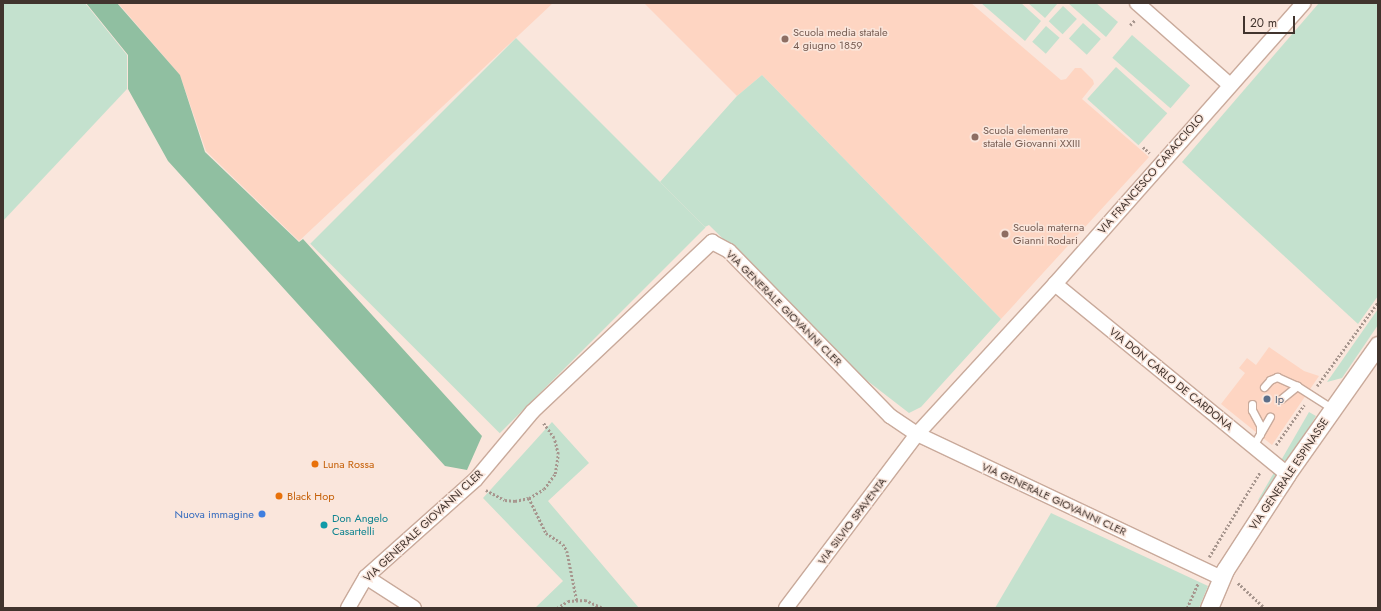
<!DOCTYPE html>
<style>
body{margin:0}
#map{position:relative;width:1381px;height:611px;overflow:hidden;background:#fae6dc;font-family:Jost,sans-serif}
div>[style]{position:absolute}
.built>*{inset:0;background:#fed5c2}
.green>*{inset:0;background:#c4e1ce;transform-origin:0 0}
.forest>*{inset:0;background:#90bfa1}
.path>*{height:2.5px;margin-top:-1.25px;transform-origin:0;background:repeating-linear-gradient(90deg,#a7968e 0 2px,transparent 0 4px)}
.roads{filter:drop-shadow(1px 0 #c9aa9b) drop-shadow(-1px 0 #c9aa9b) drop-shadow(0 1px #c9aa9b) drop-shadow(0 -1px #c9aa9b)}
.service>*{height:7px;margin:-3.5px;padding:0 3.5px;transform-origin:3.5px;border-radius:3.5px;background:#fff}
.minor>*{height:14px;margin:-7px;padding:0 7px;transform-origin:7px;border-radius:7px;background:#fff}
.tertiary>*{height:17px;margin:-8.5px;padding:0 8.5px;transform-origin:8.5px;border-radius:8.5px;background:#fff}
.dots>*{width:11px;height:11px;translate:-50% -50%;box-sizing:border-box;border:2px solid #fae6dc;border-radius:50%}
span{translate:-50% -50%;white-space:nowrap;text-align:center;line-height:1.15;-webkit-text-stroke:3px #fae6dc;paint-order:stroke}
.education-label{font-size:11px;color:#785e54}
.left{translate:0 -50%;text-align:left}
.street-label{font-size:11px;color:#41342e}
.service-label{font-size:11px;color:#4e5e75}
.food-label{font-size:11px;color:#c56008}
.shop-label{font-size:11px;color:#366cbe}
.right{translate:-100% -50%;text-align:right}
.culture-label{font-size:11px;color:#0d838f}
.frame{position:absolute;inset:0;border:4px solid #41342e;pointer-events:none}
.scale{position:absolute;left:1243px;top:16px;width:52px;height:18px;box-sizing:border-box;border:2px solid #41342e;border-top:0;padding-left:5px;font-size:12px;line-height:14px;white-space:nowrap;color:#41342e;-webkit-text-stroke:3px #fae6dc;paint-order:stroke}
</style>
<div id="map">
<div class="built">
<div style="clip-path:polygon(118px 3px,553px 3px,299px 241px,206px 151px,180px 75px)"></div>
<div style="clip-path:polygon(644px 3px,971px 3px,1061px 80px,1066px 79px,1075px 68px,1081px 68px,1093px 80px,1094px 84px,1082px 99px,1149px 157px,1001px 319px,762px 75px,737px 96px)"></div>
<div style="clip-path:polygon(1269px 347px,1304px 371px,1319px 376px,1272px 445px,1221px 404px,1245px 373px,1239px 368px,1247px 358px,1256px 365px)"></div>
</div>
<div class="green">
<div style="clip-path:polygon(3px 3px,85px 3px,127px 55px,127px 89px,3px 221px)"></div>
<div style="clip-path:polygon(981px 3px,1021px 3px,1041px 21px,1025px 41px)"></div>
<div style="clip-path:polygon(1028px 3px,1058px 3px,1045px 18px)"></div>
<div style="clip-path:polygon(1068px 3px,1096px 3px,1118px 22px,1106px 37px)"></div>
<div style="clip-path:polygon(1319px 3px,1378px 3px,1378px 296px,1358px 324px,1182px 162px)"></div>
<div style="left:1063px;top:6px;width:19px;height:21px;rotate:43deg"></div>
<div style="left:1083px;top:23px;width:24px;height:21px;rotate:42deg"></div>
<div style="left:1046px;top:26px;width:18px;height:21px;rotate:41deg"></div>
<div style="left:1132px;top:35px;width:77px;height:30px;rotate:41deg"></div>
<div style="left:516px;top:38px;width:268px;height:291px;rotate:45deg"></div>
<div style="left:1116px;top:67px;width:69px;height:43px;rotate:42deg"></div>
<div style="clip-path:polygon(762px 75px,1001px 319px,921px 407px,909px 413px,865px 379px,709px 225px,705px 227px,660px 182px,737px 96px)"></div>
<div style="clip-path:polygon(1378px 309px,1378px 325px,1342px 378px,1327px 382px)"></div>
<div style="left:1309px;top:412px;width:8px;height:102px;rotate:30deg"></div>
<div style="clip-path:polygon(552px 422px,589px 463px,548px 501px,639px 608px,535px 608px,563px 581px,483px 498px)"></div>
<div style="clip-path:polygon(1051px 513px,1208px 586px,1199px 608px,995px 608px)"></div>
</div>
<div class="forest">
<div style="clip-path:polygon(86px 3px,117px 3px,180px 75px,205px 152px,299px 242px,303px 239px,482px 436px,467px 470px,445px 466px,168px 161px,128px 89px,128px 55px)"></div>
</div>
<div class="path">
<div style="left:1130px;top:25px;width:7px;rotate:-45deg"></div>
<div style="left:1143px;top:147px;width:9px;rotate:41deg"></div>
<div style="left:1317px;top:386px;width:104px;rotate:-54deg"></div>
<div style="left:1276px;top:445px;width:49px;rotate:-55deg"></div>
<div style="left:486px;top:490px;width:21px;rotate:28deg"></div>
<div style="left:505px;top:500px;width:10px;rotate:6deg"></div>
<div style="left:515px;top:501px;width:14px;rotate:-12deg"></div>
<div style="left:529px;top:498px;width:17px;rotate:-31deg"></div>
<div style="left:544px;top:489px;width:19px;rotate:-54deg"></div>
<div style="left:555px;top:474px;width:20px;rotate:-81deg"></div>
<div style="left:558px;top:454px;width:16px;rotate:-104deg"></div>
<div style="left:554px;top:438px;width:19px;rotate:-126deg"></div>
<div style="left:529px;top:498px;width:39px;rotate:64deg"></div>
<div style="left:546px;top:533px;width:20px;rotate:33deg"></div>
<div style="left:563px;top:544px;width:8px;rotate:60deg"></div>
<div style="left:567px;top:551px;width:51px;rotate:78.7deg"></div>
<div style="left:1209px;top:557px;width:99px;rotate:-59deg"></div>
<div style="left:1238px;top:583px;width:37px;rotate:43deg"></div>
<div style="left:557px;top:608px;width:13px;rotate:-32deg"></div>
<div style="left:568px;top:601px;width:17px;rotate:-3deg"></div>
<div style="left:585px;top:600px;width:20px;rotate:24deg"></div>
<div style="left:1187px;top:608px;width:27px;rotate:-66deg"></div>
</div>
<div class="roads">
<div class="service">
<div style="left:1264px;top:387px;width:9px;rotate:-49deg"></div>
<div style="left:1270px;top:380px;width:8px;rotate:-23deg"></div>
<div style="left:1277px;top:377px;width:22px;rotate:24deg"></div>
<div style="left:1281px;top:399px;width:21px;rotate:-39deg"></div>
<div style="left:1297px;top:386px;width:43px;rotate:32.6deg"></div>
<div style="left:1252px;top:404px;width:6px;rotate:90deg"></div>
<div style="left:1252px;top:410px;width:17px;rotate:62deg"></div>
<div style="left:1260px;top:425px;width:9px;rotate:90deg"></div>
<div style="left:1253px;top:446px;width:34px;rotate:-60deg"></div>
</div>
<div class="minor">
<div style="left:1137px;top:3px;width:124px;rotate:41.4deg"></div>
<div style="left:1055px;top:284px;width:300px;rotate:39.3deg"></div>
<div style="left:366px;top:577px;width:57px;rotate:32.9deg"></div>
<div style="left:348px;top:608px;width:36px;rotate:-60deg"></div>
<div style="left:366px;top:577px;width:147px;rotate:-41.7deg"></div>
<div style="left:476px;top:479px;width:87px;rotate:-50.1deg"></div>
<div style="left:532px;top:412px;width:248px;rotate:-43.4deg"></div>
<div style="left:712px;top:242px;width:19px;rotate:28deg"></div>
<div style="left:729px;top:251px;width:231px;rotate:45.7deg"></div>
<div style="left:890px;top:416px;width:32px;rotate:34deg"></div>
<div style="left:917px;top:434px;width:336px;rotate:25.3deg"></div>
<div style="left:786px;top:608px;width:218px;rotate:-53deg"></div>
<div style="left:917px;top:434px;width:204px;rotate:-47.4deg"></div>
<div style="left:1055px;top:284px;width:375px;rotate:-48.5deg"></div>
</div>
<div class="tertiary">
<div style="left:1209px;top:608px;width:41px;rotate:-67.2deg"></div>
<div style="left:1225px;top:570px;width:114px;rotate:-57.1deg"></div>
<div style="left:1287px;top:474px;width:158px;rotate:-54.8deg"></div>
</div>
</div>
<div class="dots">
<div style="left:785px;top:39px;background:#8d6e63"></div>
<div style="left:975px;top:137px;background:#8d6e63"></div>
<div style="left:1005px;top:234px;background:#8d6e63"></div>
<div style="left:1267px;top:399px;background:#5c6f8a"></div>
<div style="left:315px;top:464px;background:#e8710a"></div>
<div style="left:279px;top:496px;background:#e8710a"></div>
<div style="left:262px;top:514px;background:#3f7fe0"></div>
<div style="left:324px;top:525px;background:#0f9aa8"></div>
</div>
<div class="education-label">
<span class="left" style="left:793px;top:39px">Scuola media statale<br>4 giugno 1859</span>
<span class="left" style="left:983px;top:137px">Scuola elementare<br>statale Giovanni XXIII</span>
<span class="left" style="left:1013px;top:234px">Scuola materna<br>Gianni Rodari</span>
</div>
<div class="street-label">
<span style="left:1151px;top:174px;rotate:-49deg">VIA FRANCESCO CARACCIOLO</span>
<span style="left:784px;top:308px;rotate:45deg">VIA GENERALE GIOVANNI CLER</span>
<span style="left:1171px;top:379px;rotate:39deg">VIA DON CARLO DE CARDONA</span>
<span style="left:1289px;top:474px;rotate:-56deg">VIA GENERALE ESPINASSE</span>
<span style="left:1054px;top:499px;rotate:25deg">VIA GENERALE GIOVANNI CLER</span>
<span style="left:852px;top:521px;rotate:-53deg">VIA SILVIO SPAVENTA</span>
<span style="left:423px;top:526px;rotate:-43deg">VIA GENERALE GIOVANNI CLER</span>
</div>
<div class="service-label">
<span class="left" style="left:1275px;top:399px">Ip</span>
</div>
<div class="food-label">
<span class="left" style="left:323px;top:464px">Luna Rossa</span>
<span class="left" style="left:287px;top:496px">Black Hop</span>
</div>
<div class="shop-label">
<span class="right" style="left:254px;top:514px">Nuova immagine</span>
</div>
<div class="culture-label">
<span class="left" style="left:332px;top:525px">Don Angelo<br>Casartelli</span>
</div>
<div class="frame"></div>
<div class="scale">20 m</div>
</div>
